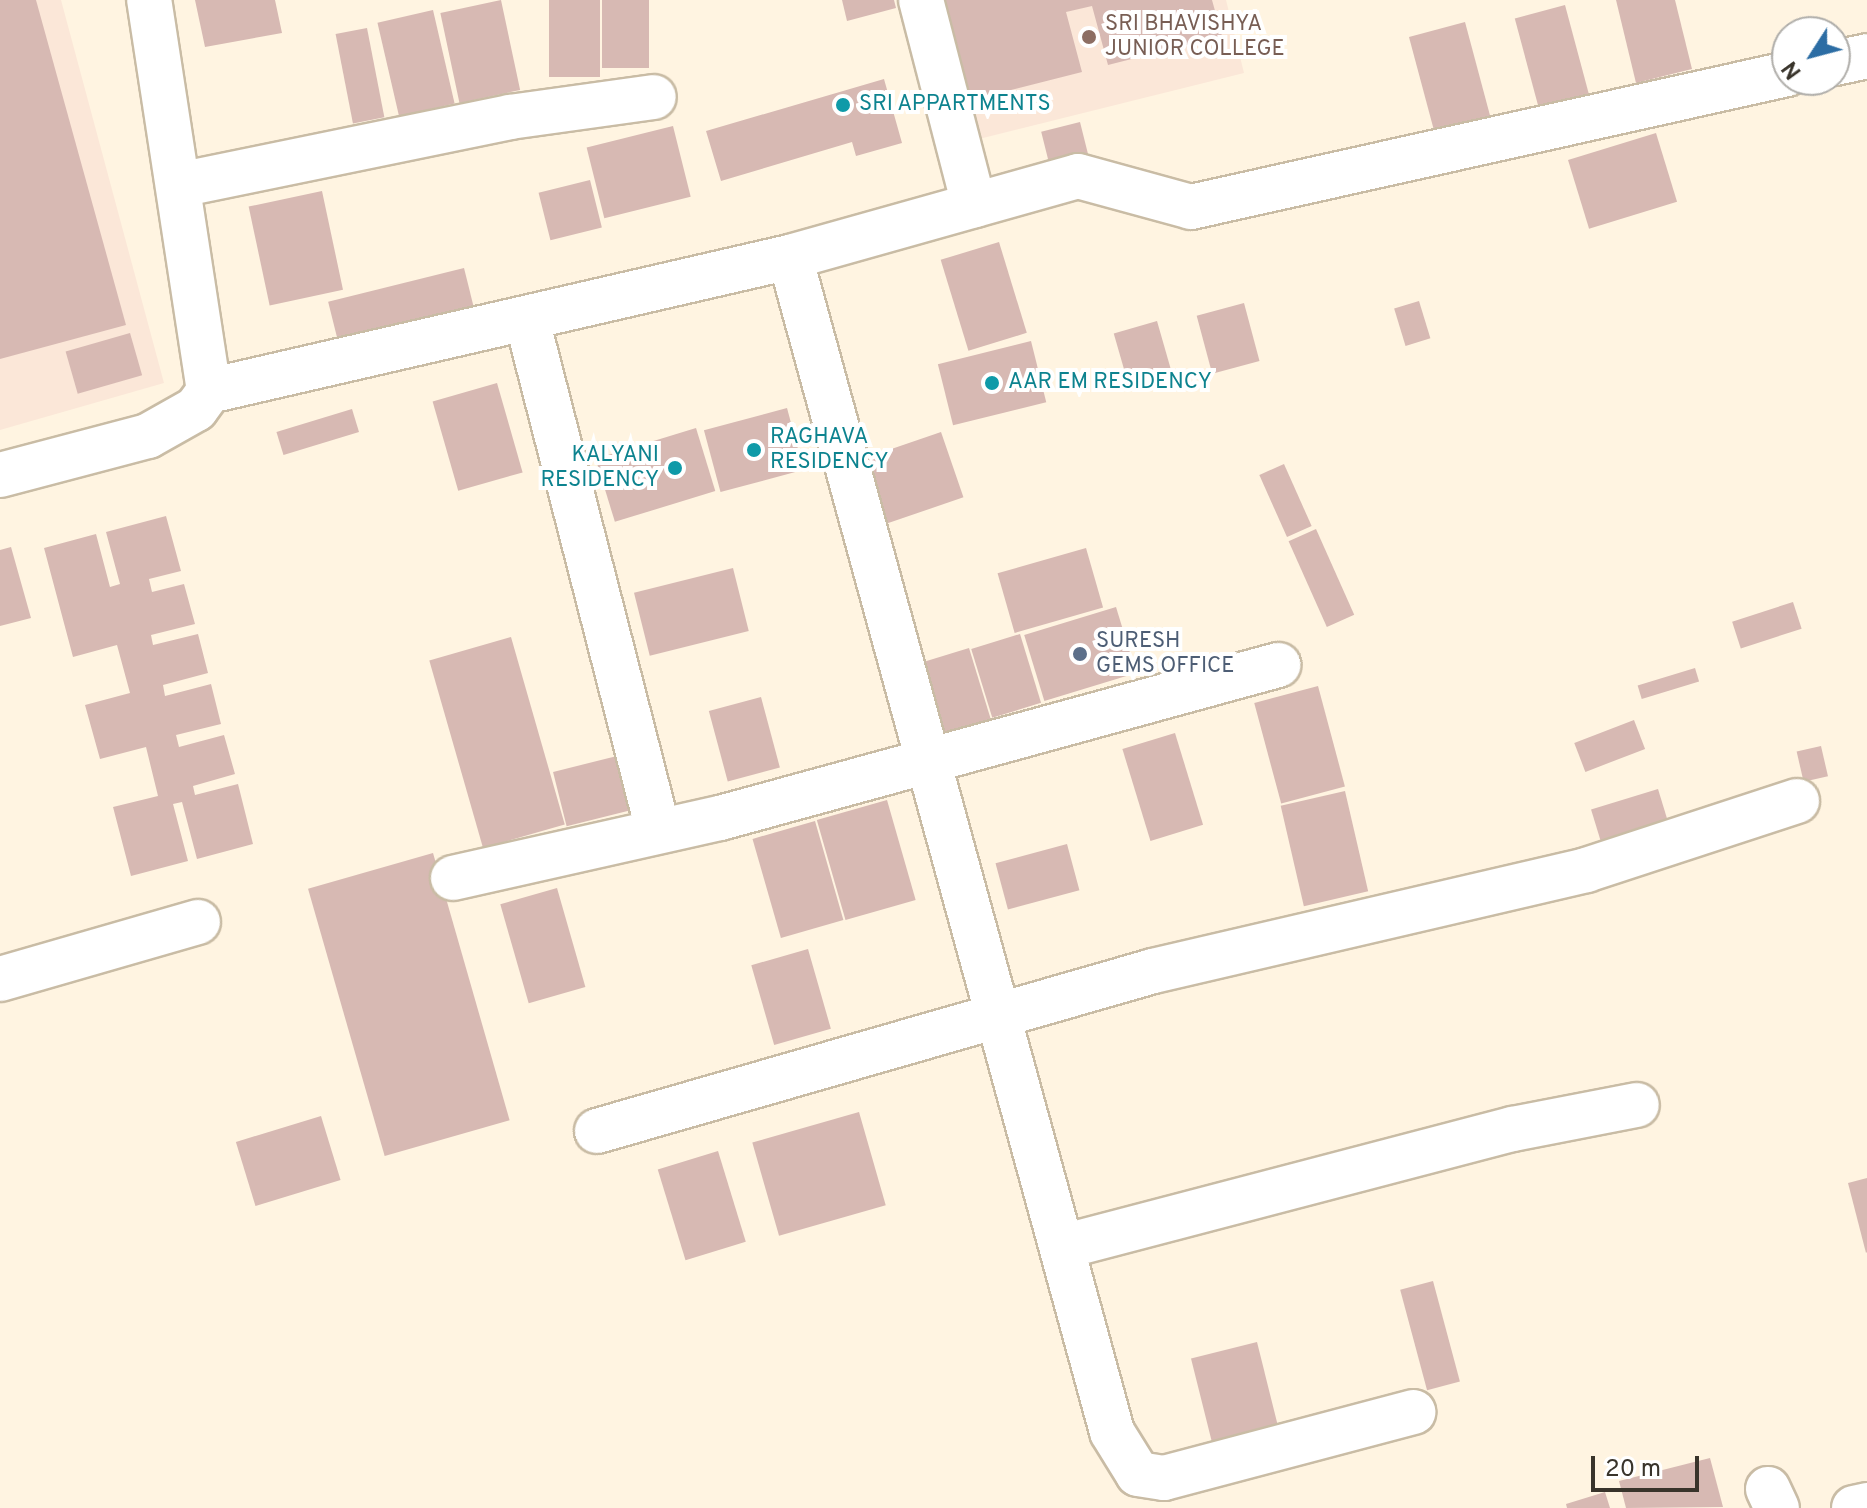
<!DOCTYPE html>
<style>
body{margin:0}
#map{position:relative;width:1867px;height:1508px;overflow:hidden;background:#fff4e1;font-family:Overpass,sans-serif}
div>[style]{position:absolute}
.education>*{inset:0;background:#fbe7d8}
.building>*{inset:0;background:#d7b9b3;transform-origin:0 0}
.roads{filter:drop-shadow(2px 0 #c9bca5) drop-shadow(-2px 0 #c9bca5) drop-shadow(0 2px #c9bca5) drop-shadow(0 -2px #c9bca5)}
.minor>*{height:44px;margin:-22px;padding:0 22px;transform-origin:22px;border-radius:22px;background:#fff}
.tertiary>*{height:44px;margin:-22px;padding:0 22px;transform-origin:22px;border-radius:22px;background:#fff}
.dots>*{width:22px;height:22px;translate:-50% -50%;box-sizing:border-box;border:4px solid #fff;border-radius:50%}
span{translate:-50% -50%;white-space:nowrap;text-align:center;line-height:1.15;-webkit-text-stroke:8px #fff;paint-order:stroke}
.education-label{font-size:22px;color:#785e54}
.left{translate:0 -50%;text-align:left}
.culture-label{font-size:22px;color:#0d838f}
.right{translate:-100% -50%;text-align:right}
.service-label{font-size:22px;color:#4e5e75}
.north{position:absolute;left:1771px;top:16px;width:80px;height:80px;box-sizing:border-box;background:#fff;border:2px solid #b0aeaa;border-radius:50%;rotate:234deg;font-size:22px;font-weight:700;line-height:32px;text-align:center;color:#39342b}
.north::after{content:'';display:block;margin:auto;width:28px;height:36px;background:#2c6da4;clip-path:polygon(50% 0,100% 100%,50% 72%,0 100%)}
.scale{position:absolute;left:1591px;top:1456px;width:108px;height:36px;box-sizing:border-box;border:4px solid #39342b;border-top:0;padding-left:10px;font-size:24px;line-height:28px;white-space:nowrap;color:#39342b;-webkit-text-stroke:6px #fff;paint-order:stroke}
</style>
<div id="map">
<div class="education">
<div style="clip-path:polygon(0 0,61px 0,164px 383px,0 430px)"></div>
<div style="clip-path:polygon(932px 0,1226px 0,1244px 73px,971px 141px)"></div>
</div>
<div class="building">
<div style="clip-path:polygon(0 0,36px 0,126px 325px,0 359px)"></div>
<div style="clip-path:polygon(195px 0,275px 0,282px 33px,205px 47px)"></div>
<div style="left:501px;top:0;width:92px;height:62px;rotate:78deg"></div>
<div style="left:549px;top:0;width:51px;height:77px"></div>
<div style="left:602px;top:0;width:47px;height:68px"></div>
<div style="clip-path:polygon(842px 0,894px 0,896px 8px,847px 21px)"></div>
<div style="clip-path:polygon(936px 0,1212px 0,1222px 36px,1108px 65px,1092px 6px,1066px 12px,1082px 72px,963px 102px)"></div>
<div style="clip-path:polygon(1616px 0,1675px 0,1692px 69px,1636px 83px)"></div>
<div style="left:1565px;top:5px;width:96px;height:52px;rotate:75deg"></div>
<div style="left:433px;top:10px;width:96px;height:57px;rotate:77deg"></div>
<div style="left:1465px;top:22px;width:99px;height:58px;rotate:75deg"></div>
<div style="left:367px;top:28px;width:91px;height:32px;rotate:79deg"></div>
<div style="clip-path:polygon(884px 79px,902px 143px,856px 156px,852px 142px,721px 181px,706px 131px)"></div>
<div style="left:1080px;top:122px;width:34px;height:40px;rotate:76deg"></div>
<div style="left:673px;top:126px;width:73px;height:89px;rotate:76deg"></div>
<div style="left:1656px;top:133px;width:72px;height:92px;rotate:73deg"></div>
<div style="left:590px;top:180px;width:49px;height:53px;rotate:76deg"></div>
<div style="left:322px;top:191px;width:101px;height:75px;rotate:78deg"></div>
<div style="left:999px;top:242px;width:95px;height:61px;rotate:73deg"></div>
<div style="left:464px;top:268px;width:53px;height:140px;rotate:76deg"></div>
<div style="left:1419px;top:301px;width:39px;height:26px;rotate:73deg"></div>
<div style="left:1244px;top:303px;width:60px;height:49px;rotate:75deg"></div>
<div style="left:1157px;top:321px;width:60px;height:45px;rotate:74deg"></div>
<div style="left:130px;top:333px;width:44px;height:67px;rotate:74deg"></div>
<div style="left:1031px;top:341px;width:63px;height:96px;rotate:76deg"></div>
<div style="left:497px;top:383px;width:93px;height:67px;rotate:74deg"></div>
<div style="left:787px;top:408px;width:64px;height:86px;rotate:75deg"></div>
<div style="left:352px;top:409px;width:24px;height:79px;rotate:73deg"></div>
<div style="left:696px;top:428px;width:66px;height:105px;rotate:73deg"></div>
<div style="left:941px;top:432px;width:69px;height:81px;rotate:71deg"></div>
<div style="left:1284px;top:464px;width:68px;height:27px;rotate:66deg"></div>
<div style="clip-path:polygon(166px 516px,181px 571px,149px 579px,152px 592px,184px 584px,195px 624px,151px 635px,153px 645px,198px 634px,208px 673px,163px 685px,165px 696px,211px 684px,221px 724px,176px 735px,179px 747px,224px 735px,235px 774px,193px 786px,195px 795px,238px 784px,253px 844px,197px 859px,182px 802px,173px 804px,188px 861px,131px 876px,113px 807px,158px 796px,146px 747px,100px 759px,85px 705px,130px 693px,117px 645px,73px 657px,44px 548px,96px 534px,110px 587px,120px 584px,106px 532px)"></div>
<div style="left:1316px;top:529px;width:94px;height:30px;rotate:66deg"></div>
<div style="clip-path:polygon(11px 547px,31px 618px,0 626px,0 550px)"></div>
<div style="left:1086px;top:548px;width:62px;height:92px;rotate:74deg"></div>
<div style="left:733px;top:568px;width:65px;height:102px;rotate:76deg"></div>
<div style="left:1793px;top:602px;width:28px;height:64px;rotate:72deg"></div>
<div style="left:1116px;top:607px;width:69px;height:96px;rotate:73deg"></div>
<div style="left:1020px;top:634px;width:72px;height:51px;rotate:73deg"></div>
<div style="left:511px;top:637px;width:195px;height:85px;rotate:74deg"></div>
<div style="left:969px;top:648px;width:74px;height:52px;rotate:73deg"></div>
<div style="left:1695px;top:668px;width:14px;height:60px;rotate:73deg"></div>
<div style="left:1318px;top:686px;width:104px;height:66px;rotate:75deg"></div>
<div style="left:761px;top:697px;width:73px;height:54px;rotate:75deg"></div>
<div style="left:1634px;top:720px;width:31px;height:64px;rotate:69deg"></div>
<div style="left:1175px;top:733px;width:96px;height:55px;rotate:73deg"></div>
<div style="left:1821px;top:746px;width:31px;height:25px;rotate:77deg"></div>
<div style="left:621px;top:755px;width:56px;height:70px;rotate:76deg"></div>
<div style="left:1658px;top:789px;width:34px;height:70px;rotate:73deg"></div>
<div style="left:1345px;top:791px;width:103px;height:66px;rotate:77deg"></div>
<div style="left:887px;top:800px;width:104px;height:73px;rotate:74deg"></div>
<div style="left:815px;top:821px;width:103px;height:65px;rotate:74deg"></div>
<div style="left:1067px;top:844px;width:48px;height:74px;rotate:75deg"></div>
<div style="left:433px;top:853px;width:278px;height:130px;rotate:74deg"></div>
<div style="left:557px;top:888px;width:103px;height:59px;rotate:74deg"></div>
<div style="left:808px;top:949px;width:83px;height:59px;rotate:74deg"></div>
<div style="left:859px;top:1112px;width:97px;height:111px;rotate:74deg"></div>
<div style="left:321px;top:1116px;width:67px;height:89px;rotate:73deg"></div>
<div style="left:718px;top:1151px;width:95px;height:63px;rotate:73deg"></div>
<div style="clip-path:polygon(1867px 1178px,1867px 1252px,1866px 1253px,1848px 1183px)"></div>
<div style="left:1433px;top:1281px;width:104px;height:34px;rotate:75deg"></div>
<div style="left:1257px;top:1342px;width:89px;height:68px;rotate:76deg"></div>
<div style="clip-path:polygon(1710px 1458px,1723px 1507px,1626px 1508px,1619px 1481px)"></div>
<div style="clip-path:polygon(1605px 1492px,1610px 1508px,1567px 1508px,1566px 1504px)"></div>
</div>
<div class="roads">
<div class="minor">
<div style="left:921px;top:0;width:212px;rotate:75.5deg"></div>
<div style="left:1835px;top:63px;width:33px;rotate:-12deg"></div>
<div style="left:179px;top:185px;width:338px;rotate:-11.6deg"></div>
<div style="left:510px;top:117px;width:145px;rotate:-7.9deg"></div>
<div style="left:790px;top:257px;width:299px;rotate:-15.7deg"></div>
<div style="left:1078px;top:176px;width:117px;rotate:15.3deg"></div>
<div style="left:1191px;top:207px;width:611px;rotate:-12.58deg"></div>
<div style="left:527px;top:320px;width:527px;rotate:75.59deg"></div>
<div style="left:209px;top:391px;width:596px;rotate:-12.99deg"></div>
<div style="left:790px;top:257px;width:1218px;rotate:74.67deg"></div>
<div style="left:1112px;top:1432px;width:49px;rotate:58.2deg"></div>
<div style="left:1138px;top:1474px;width:26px;rotate:9deg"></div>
<div style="left:1164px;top:1478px;width:258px;rotate:-14.8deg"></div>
<div style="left:453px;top:878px;width:274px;rotate:-12.7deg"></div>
<div style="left:720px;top:818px;width:579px;rotate:-15.33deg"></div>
<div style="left:0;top:979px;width:206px;rotate:-16.1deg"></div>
<div style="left:597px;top:1131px;width:579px;rotate:-16.05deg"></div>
<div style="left:1153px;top:971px;width:445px;rotate:-13.1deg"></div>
<div style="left:1586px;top:870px;width:222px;rotate:-18.1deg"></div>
<div style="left:1066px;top:1246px;width:462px;rotate:-14.7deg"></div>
<div style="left:1513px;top:1129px;width:126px;rotate:-11deg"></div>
<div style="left:1768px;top:1489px;width:21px;rotate:65deg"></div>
<div style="left:1854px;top:1508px;width:13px;rotate:-13deg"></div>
</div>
<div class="tertiary">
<div style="left:0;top:475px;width:153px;rotate:-14.8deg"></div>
<div style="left:148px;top:436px;width:55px;rotate:-29.4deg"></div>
<div style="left:196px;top:409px;width:22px;rotate:-54deg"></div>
<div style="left:209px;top:391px;width:396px;rotate:-98.7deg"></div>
</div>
</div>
<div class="dots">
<div style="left:1089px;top:37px;background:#8d6e63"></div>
<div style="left:843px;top:105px;background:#0f9aa8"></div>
<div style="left:992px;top:383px;background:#0f9aa8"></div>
<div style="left:754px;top:450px;background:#0f9aa8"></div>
<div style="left:675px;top:468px;background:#0f9aa8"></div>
<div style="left:1080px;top:654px;background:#5c6f8a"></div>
</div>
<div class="education-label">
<span class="left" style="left:1105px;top:37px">SRI BHAVISHYA<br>JUNIOR COLLEGE</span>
</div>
<div class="culture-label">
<span class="left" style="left:859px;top:105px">SRI APPARTMENTS</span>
<span class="left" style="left:1008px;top:383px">AAR EM RESIDENCY</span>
<span class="left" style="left:770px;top:450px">RAGHAVA<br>RESIDENCY</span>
<span class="right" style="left:659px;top:468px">KALYANI<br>RESIDENCY</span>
</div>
<div class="service-label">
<span class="left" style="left:1096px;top:654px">SURESH<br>GEMS OFFICE</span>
</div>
<div class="north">N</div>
<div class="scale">20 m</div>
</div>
